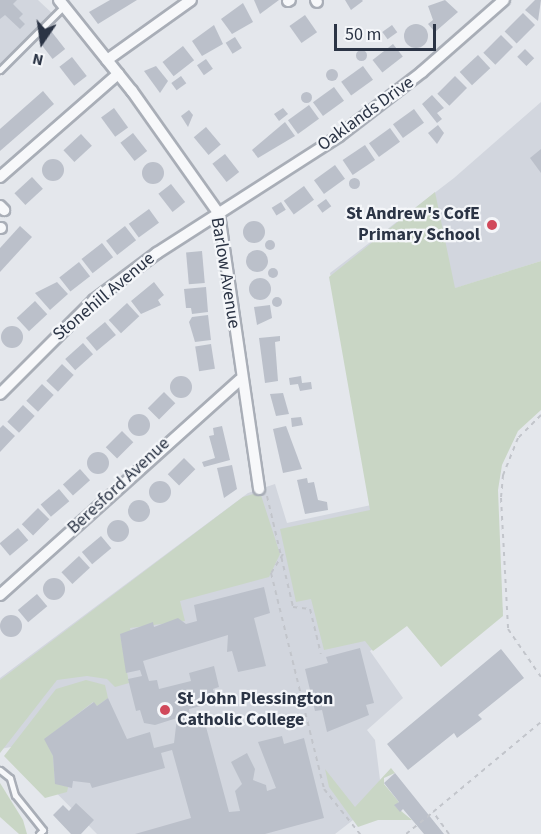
<!DOCTYPE html>
<style>
body{margin:0}
#map{position:relative;width:541px;height:834px;overflow:hidden;background:#e4e7ec;font-family:"Source Sans 3",sans-serif}
div>[style]{position:absolute}
.built>*{inset:0;background:#d2d6de}
.green>*{inset:0;background:#c9d6c5}
.building>*{inset:0;background:#bbc0ca;transform-origin:0 0}
.round{border-radius:50%}
.path>*{height:2px;margin-top:-1px;transform-origin:0;background:repeating-linear-gradient(90deg,#c2c5cb 0 4.5px,transparent 0 9px)}
.roads{filter:drop-shadow(2px 0 #a9aeb7) drop-shadow(-2px 0 #a9aeb7) drop-shadow(0 2px #a9aeb7) drop-shadow(0 -2px #a9aeb7)}
.service>*{height:5px;margin:-2.5px;padding:0 2.5px;transform-origin:2.5px;border-radius:2.5px;background:#f7f8fa}
.minor>*{height:10px;margin:-5px;padding:0 5px;transform-origin:5px;border-radius:5px;background:#f7f8fa}
.dots>*{width:16px;height:16px;translate:-50% -50%;box-sizing:border-box;border:3px solid #f4f6f9;border-radius:50%}
span{translate:-50% -50%;white-space:nowrap;text-align:center;line-height:1.15;-webkit-text-stroke:4.5px #f4f6f9;paint-order:stroke}
.street-label{font-size:18px;color:#2b3445}
.poi-label{font-size:18px;color:#2b3445;font-weight:700}
.right{translate:-100% -50%;text-align:right}
.left{translate:0 -50%;text-align:left}
.north{position:absolute;left:12px;top:12px;width:60px;height:60px;-webkit-text-stroke:4px #f4f6f9;paint-order:stroke;rotate:193deg;font-size:16px;font-weight:700;line-height:24px;text-align:center;color:#2b3445}
.north::after{content:'';display:block;margin:auto;width:21px;height:27px;background:#2b3445;clip-path:polygon(50% 0,100% 100%,50% 72%,0 100%)}
.scale{position:absolute;left:334px;top:24px;width:102px;height:27px;box-sizing:border-box;border:3px solid #2b3445;border-top:0;padding-left:8px;font-size:18px;line-height:21px;white-space:nowrap;color:#2b3445;-webkit-text-stroke:4px #f4f6f9;paint-order:stroke}
</style>
<div id="map">
<div class="built">
<div style="clip-path:polygon(0 0,38px 0,54px 15px,0 70px)"></div>
<div style="clip-path:polygon(541px 102px,541px 261px,456px 288px,481px 488px,503px 612px,442px 664px,409px 622px,370px 651px,403px 698px,367px 730px,375px 740px,380px 780px,366px 810px,335px 834px,97px 834px,11px 747px,0 749px,0 678px,248px 493px,275px 484px,287px 523px,376px 504px,330px 273px,454px 178px)"></div>
</div>
<div class="green">
<div style="clip-path:polygon(435px 192px,455px 288px,541px 261px,541px 410px,518px 431px,502px 465px,498px 490px,503px 616px,441px 667px,407px 626px,373px 651px,365px 641px,324px 650px,311px 599px,296px 602px,280px 529px,370px 510px,329px 277px)"></div>
<div style="clip-path:polygon(260px 492px,280px 554px,269px 577px,180px 601px,185px 621px,130px 628px,131px 632px,120px 634px,129px 683px,115px 687px,107px 679px,87px 676px,57px 680px,0 753px,0 680px,243px 497px)"></div>
<div style="clip-path:polygon(86px 680px,105px 685px,108px 698px,97px 706px,93px 702px,45px 739px,53px 756px,55px 783px,68px 787px,67px 792px,45px 798px,4px 756px,56px 689px)"></div>
<div style="clip-path:polygon(391px 768px,395px 773px,384px 778px,384px 784px,399px 802px,395px 806px,412px 820px,378px 820px,358px 827px,329px 787px,325px 769px,355px 807px)"></div>
<div style="clip-path:polygon(0 783px,23px 820px,27px 834px,19px 834px,0 817px)"></div>
</div>
<div class="building">
<div style="clip-path:polygon(0 0,17px 0,13px 4px,23px 14px,19px 18px,25px 24px,20px 29px,5px 15px,0 19px)"></div>
<div style="clip-path:polygon(110px 0,137px 0,98px 24px,89px 12px)"></div>
<div style="clip-path:polygon(254px 0,279px 0,260px 14px)"></div>
<div style="clip-path:polygon(345px 0,362px 0,363px 1px,351px 10px)"></div>
<div style="clip-path:polygon(445px 0,458px 12px,435px 32px,428px 24px,433px 20px,428px 6px)"></div>
<div style="clip-path:polygon(535px 0,541px 0,538px 21px,525px 10px)"></div>
<div style="clip-path:polygon(243px 3px,253px 22px,232px 34px,221px 19px)"></div>
<div style="left:523px;top:13px;width:17px;height:26px;rotate:45deg"></div>
<div style="left:305px;top:15px;width:21px;height:19px;rotate:55deg"></div>
<div class="round" style="left:404px;top:24px;width:24px;height:24px"></div>
<div style="clip-path:polygon(214px 25px,223px 44px,202px 56px,192px 41px)"></div>
<div style="left:392px;top:25px;width:9px;height:12px;rotate:54deg"></div>
<div style="left:51px;top:31px;width:23px;height:16px;rotate:52deg"></div>
<div style="left:501px;top:35px;width:17px;height:25px;rotate:45deg"></div>
<div style="left:235px;top:37px;width:13px;height:11px;rotate:58deg"></div>
<div style="left:393px;top:44px;width:16px;height:26px;rotate:52deg"></div>
<div style="left:183px;top:46px;width:18px;height:26px;rotate:52deg"></div>
<div style="left:525px;top:49px;width:13px;height:11px;rotate:45deg"></div>
<div class="round" style="left:355.5px;top:49.5px;width:11px;height:11px"></div>
<div style="left:478px;top:55px;width:18px;height:25px;rotate:47deg"></div>
<div style="left:72px;top:57px;width:24px;height:16px;rotate:52deg"></div>
<div style="left:206px;top:59px;width:12px;height:11px;rotate:55deg"></div>
<div style="clip-path:polygon(156px 66px,168px 81px,160px 93px,144px 71px)"></div>
<div style="left:363px;top:66px;width:17px;height:27px;rotate:54deg"></div>
<div class="round" style="left:326px;top:69px;width:12px;height:12px"></div>
<div style="left:181px;top:76px;width:9px;height:12px;rotate:54deg"></div>
<div style="left:455px;top:76px;width:17px;height:25px;rotate:45deg"></div>
<div style="left:334px;top:87px;width:17px;height:26px;rotate:54deg"></div>
<div style="clip-path:polygon(43px 91px,54px 104px,0 151px,0 129px)"></div>
<div class="round" style="left:300.5px;top:91.5px;width:11px;height:11px"></div>
<div style="clip-path:polygon(432px 95px,444px 108px,437px 113px,442px 119px,437px 123px,422px 104px)"></div>
<div style="left:309px;top:105px;width:17px;height:26px;rotate:54deg"></div>
<div style="left:114px;top:108px;width:24px;height:16px;rotate:54deg"></div>
<div style="clip-path:polygon(283px 108px,288px 114px,279px 121px,274px 114px)"></div>
<div style="left:414px;top:109px;width:17px;height:26px;rotate:54deg"></div>
<div style="clip-path:polygon(189px 110px,193px 115px,188px 127px,181px 116px)"></div>
<div style="clip-path:polygon(285px 122px,295px 136px,258px 158px,252px 150px)"></div>
<div style="clip-path:polygon(438px 125px,444px 133px,437px 144px,428px 133px)"></div>
<div style="left:206px;top:127px;width:23px;height:16px;rotate:50deg"></div>
<div style="left:390px;top:128px;width:17px;height:26px;rotate:54deg"></div>
<div style="left:133px;top:133px;width:23px;height:16px;rotate:52deg"></div>
<div style="left:81px;top:134px;width:16px;height:24px;rotate:47deg"></div>
<div style="left:365px;top:145px;width:18px;height:27px;rotate:56deg"></div>
<div style="clip-path:polygon(541px 149px,541px 173px,530px 158px)"></div>
<div style="left:225px;top:154px;width:23px;height:16px;rotate:52deg"></div>
<div class="round" style="left:42px;top:159px;width:22px;height:22px"></div>
<div class="round" style="left:142px;top:162px;width:22px;height:22px"></div>
<div style="left:335px;top:165px;width:17px;height:26px;rotate:54deg"></div>
<div style="left:32px;top:177px;width:16px;height:24px;rotate:47deg"></div>
<div class="round" style="left:348.5px;top:177.5px;width:11px;height:11px"></div>
<div style="left:171px;top:184px;width:23px;height:16px;rotate:52deg"></div>
<div style="left:304px;top:186px;width:17px;height:25px;rotate:54deg"></div>
<div style="left:326px;top:199px;width:9px;height:11px;rotate:54deg"></div>
<div style="left:281px;top:202px;width:9px;height:11px;rotate:58deg"></div>
<div style="left:149px;top:209px;width:17px;height:25px;rotate:54deg"></div>
<div class="round" style="left:243px;top:221px;width:22px;height:22px"></div>
<div style="clip-path:polygon(20px 226px,32px 237px,0 272px,0 248px)"></div>
<div style="left:125px;top:226px;width:18px;height:24px;rotate:52deg"></div>
<div class="round" style="left:265px;top:240px;width:10px;height:10px"></div>
<div style="left:102px;top:243px;width:18px;height:26px;rotate:52deg"></div>
<div class="round" style="left:246px;top:250px;width:22px;height:22px"></div>
<div style="left:202px;top:251px;width:32px;height:16px;rotate:85deg"></div>
<div style="left:79px;top:262px;width:18px;height:25px;rotate:52deg"></div>
<div class="round" style="left:268px;top:268px;width:10px;height:10px"></div>
<div class="round" style="left:249px;top:278px;width:22px;height:22px"></div>
<div style="clip-path:polygon(57px 282px,68px 294px,50px 310px,35px 293px)"></div>
<div style="clip-path:polygon(154px 282px,164px 295px,158px 300px,161px 305px,141px 314px,131px 301px)"></div>
<div style="clip-path:polygon(206px 287px,208px 312px,192px 314px,191px 308px,186px 308px,184px 289px)"></div>
<div class="round" style="left:272px;top:297px;width:10px;height:10px"></div>
<div style="left:35px;top:301px;width:18px;height:25px;rotate:47deg"></div>
<div style="left:127px;top:303px;width:18px;height:25px;rotate:47deg"></div>
<div style="clip-path:polygon(270px 305px,272px 318px,257px 325px,254px 307px)"></div>
<div style="clip-path:polygon(208px 315px,211px 340px,195px 342px,189px 322px,192px 317px)"></div>
<div style="left:105px;top:322px;width:17px;height:25px;rotate:50deg"></div>
<div class="round" style="left:1px;top:326px;width:22px;height:22px"></div>
<div style="clip-path:polygon(280px 336px,280px 341px,275px 342px,278px 381px,265px 383px,259px 338px)"></div>
<div style="left:83px;top:343px;width:15px;height:24px;rotate:48deg"></div>
<div style="left:211px;top:344px;width:25px;height:16px;rotate:81deg"></div>
<div style="left:62px;top:364px;width:16px;height:23px;rotate:43deg"></div>
<div style="clip-path:polygon(301px 376px,302px 383px,311px 382px,312px 389px,300px 391px,298px 384px,290px 385px,289px 378px)"></div>
<div class="round" style="left:170px;top:376px;width:22px;height:22px"></div>
<div style="left:42px;top:384px;width:16px;height:23px;rotate:43deg"></div>
<div style="left:164px;top:392px;width:16px;height:23px;rotate:45deg"></div>
<div style="clip-path:polygon(283px 393px,289px 414px,276px 416px,270px 394px)"></div>
<div style="left:23px;top:405px;width:16px;height:23px;rotate:43deg"></div>
<div class="round" style="left:128px;top:414px;width:22px;height:22px"></div>
<div style="clip-path:polygon(301px 417px,303px 425px,292px 427px,291px 418px)"></div>
<div style="clip-path:polygon(3px 425px,15px 436px,0 452px,0 428px)"></div>
<div style="clip-path:polygon(222px 426px,230px 460px,204px 467px,202px 462px,215px 458px,209px 436px,214px 435px,213px 428px)"></div>
<div style="clip-path:polygon(286px 426px,302px 469px,283px 473px,273px 429px)"></div>
<div style="left:122px;top:431px;width:16px;height:23px;rotate:45deg"></div>
<div class="round" style="left:87px;top:452px;width:22px;height:22px"></div>
<div style="left:184px;top:458px;width:16px;height:23px;rotate:45deg"></div>
<div style="clip-path:polygon(232px 465px,237px 489px,224px 498px,217px 468px)"></div>
<div style="left:80px;top:469px;width:15px;height:23px;rotate:48deg"></div>
<div style="clip-path:polygon(307px 478px,308px 483px,314px 482px,318px 500px,327px 502px,328px 510px,305px 514px,297px 480px)"></div>
<div class="round" style="left:149px;top:481px;width:22px;height:22px"></div>
<div style="left:59px;top:489px;width:16px;height:24px;rotate:50deg"></div>
<div class="round" style="left:128px;top:500px;width:22px;height:22px"></div>
<div style="left:38px;top:508px;width:16px;height:23px;rotate:45deg"></div>
<div class="round" style="left:107px;top:520px;width:22px;height:22px"></div>
<div style="left:18px;top:528px;width:16px;height:24px;rotate:50deg"></div>
<div style="left:101px;top:536px;width:16px;height:25px;rotate:50deg"></div>
<div style="left:79px;top:556px;width:16px;height:24px;rotate:47deg"></div>
<div class="round" style="left:43px;top:578px;width:22px;height:22px"></div>
<div style="clip-path:polygon(264px 587px,270px 613px,254px 618px,266px 666px,238px 672px,232px 651px,227px 652px,228px 635px,143px 661px,149px 681px,157px 680px,159px 689px,191px 681px,189px 673px,214px 666px,219px 687px,213px 689px,215px 696px,208px 699px,209px 704px,189px 709px,190px 716px,202px 712px,229px 812px,240px 811px,235px 791px,242px 784px,231px 762px,247px 753px,255px 769px,253px 780px,266px 785px,267px 791px,276px 788px,258px 742px,282px 736px,284px 744px,304px 738px,324px 818px,265px 834px,135px 834px,191px 818px,172px 750px,161px 753px,165px 768px,92px 788px,90px 783px,73px 781px,72px 788px,55px 784px,53px 756px,44px 739px,94px 702px,97px 706px,108px 698px,127px 739px,150px 732px,154px 748px,174px 743px,177px 718px,155px 725px,144px 723px,140px 710px,136px 711px,128px 679px,142px 676px,140px 670px,126px 673px,120px 634px,153px 622px,154px 627px,178px 618px,186px 624px,197px 621px,194px 605px)"></div>
<div style="left:37px;top:594px;width:16px;height:25px;rotate:50deg"></div>
<div class="round" style="left:0;top:615px;width:22px;height:22px"></div>
<div style="clip-path:polygon(360px 648px,374px 703px,366px 705px,369px 715px,327px 732px,322px 710px,315px 711px,305px 669px,328px 663px,326px 657px)"></div>
<div style="clip-path:polygon(501px 649px,524px 678px,478px 715px,482px 719px,457px 738px,454px 733px,408px 770px,387px 744px)"></div>
<div style="clip-path:polygon(395px 773px,444px 834px,424px 834px,403px 809px,400px 812px,394px 805px,399px 802px,384px 783px)"></div>
<div style="clip-path:polygon(76px 803px,94px 820px,81px 834px,71px 834px,53px 815px,63px 805px,69px 811px)"></div>
</div>
<div class="path">
<div style="left:541px;top:415px;width:33px;rotate:135deg"></div>
<div style="left:518px;top:438px;width:40px;rotate:112deg"></div>
<div style="left:503px;top:475px;width:23px;rotate:95deg"></div>
<div style="left:501px;top:498px;width:131px;rotate:86.9deg"></div>
<div style="left:508px;top:629px;width:58px;rotate:55.5deg"></div>
<div style="left:267px;top:496px;width:114px;rotate:76.8deg"></div>
<div style="left:293px;top:607px;width:17px;rotate:7deg"></div>
<div style="left:310px;top:609px;width:46px;rotate:76.3deg"></div>
<div style="left:283px;top:554px;width:22px;rotate:122deg"></div>
<div style="left:271px;top:573px;width:222px;rotate:76.2deg"></div>
<div style="left:324px;top:789px;width:58px;rotate:51.3deg"></div>
<div style="left:406px;top:834px;width:35px;rotate:-39deg"></div>
<div style="left:449px;top:834px;width:27px;rotate:-126deg"></div>
<div style="left:433px;top:812px;width:141px;rotate:-39.8deg"></div>
</div>
<div class="roads">
<div class="service">
<div style="left:0;top:70px;width:91px;rotate:-45deg"></div>
<div style="left:0;top:770px;width:13px;rotate:39deg"></div>
<div style="left:10px;top:778px;width:18px;rotate:74deg"></div>
<div style="left:15px;top:795px;width:45px;rotate:51.3deg"></div>
<div style="left:43px;top:830px;width:6px;rotate:135deg"></div>
</div>
<div class="minor">
<div style="left:59px;top:0;width:117px;rotate:51.3deg"></div>
<div style="left:132px;top:91px;width:151px;rotate:54.7deg"></div>
<div style="left:219px;top:214px;width:278px;rotate:81.7deg"></div>
<div style="left:316px;top:0;width:2px;rotate:63deg"></div>
<div style="left:288px;top:1px;width:2px;rotate:-27deg"></div>
<div style="left:107px;top:60px;width:103px;rotate:-35.5deg"></div>
<div style="left:0;top:177px;width:157px;rotate:-41.1deg"></div>
<div style="left:0;top:206px;width:6px;rotate:45deg"></div>
<div style="left:0;top:228px;width:1px"></div>
<div style="left:0;top:394px;width:133px;rotate:-45deg"></div>
<div style="left:94px;top:300px;width:79px;rotate:-36.7deg"></div>
<div style="left:157px;top:253px;width:216px;rotate:-32.7deg"></div>
<div style="left:339px;top:136px;width:105px;rotate:-37.6deg"></div>
<div style="left:422px;top:72px;width:109px;rotate:-41.3deg"></div>
<div style="left:0;top:595px;width:322px;rotate:-41.9deg"></div>
</div>
</div>
<div class="dots">
<div style="left:492px;top:225px;background:#d1495b"></div>
<div style="left:165px;top:710px;background:#d1495b"></div>
</div>
<div class="street-label">
<span style="left:366px;top:114px;rotate:-36deg">Oaklands Drive</span>
<span style="left:225px;top:273px;rotate:81deg">Barlow Avenue</span>
<span style="left:104px;top:297px;rotate:-40deg">Stonehill Avenue</span>
<span style="left:119px;top:486px;rotate:-43deg">Beresford Avenue</span>
</div>
<div class="poi-label">
<span class="right" style="left:480px;top:225px">St Andrew's CofE<br>Primary School</span>
<span class="left" style="left:177px;top:710px">St John Plessington<br>Catholic College</span>
</div>
<div class="north">N</div>
<div class="scale">50 m</div>
</div>
